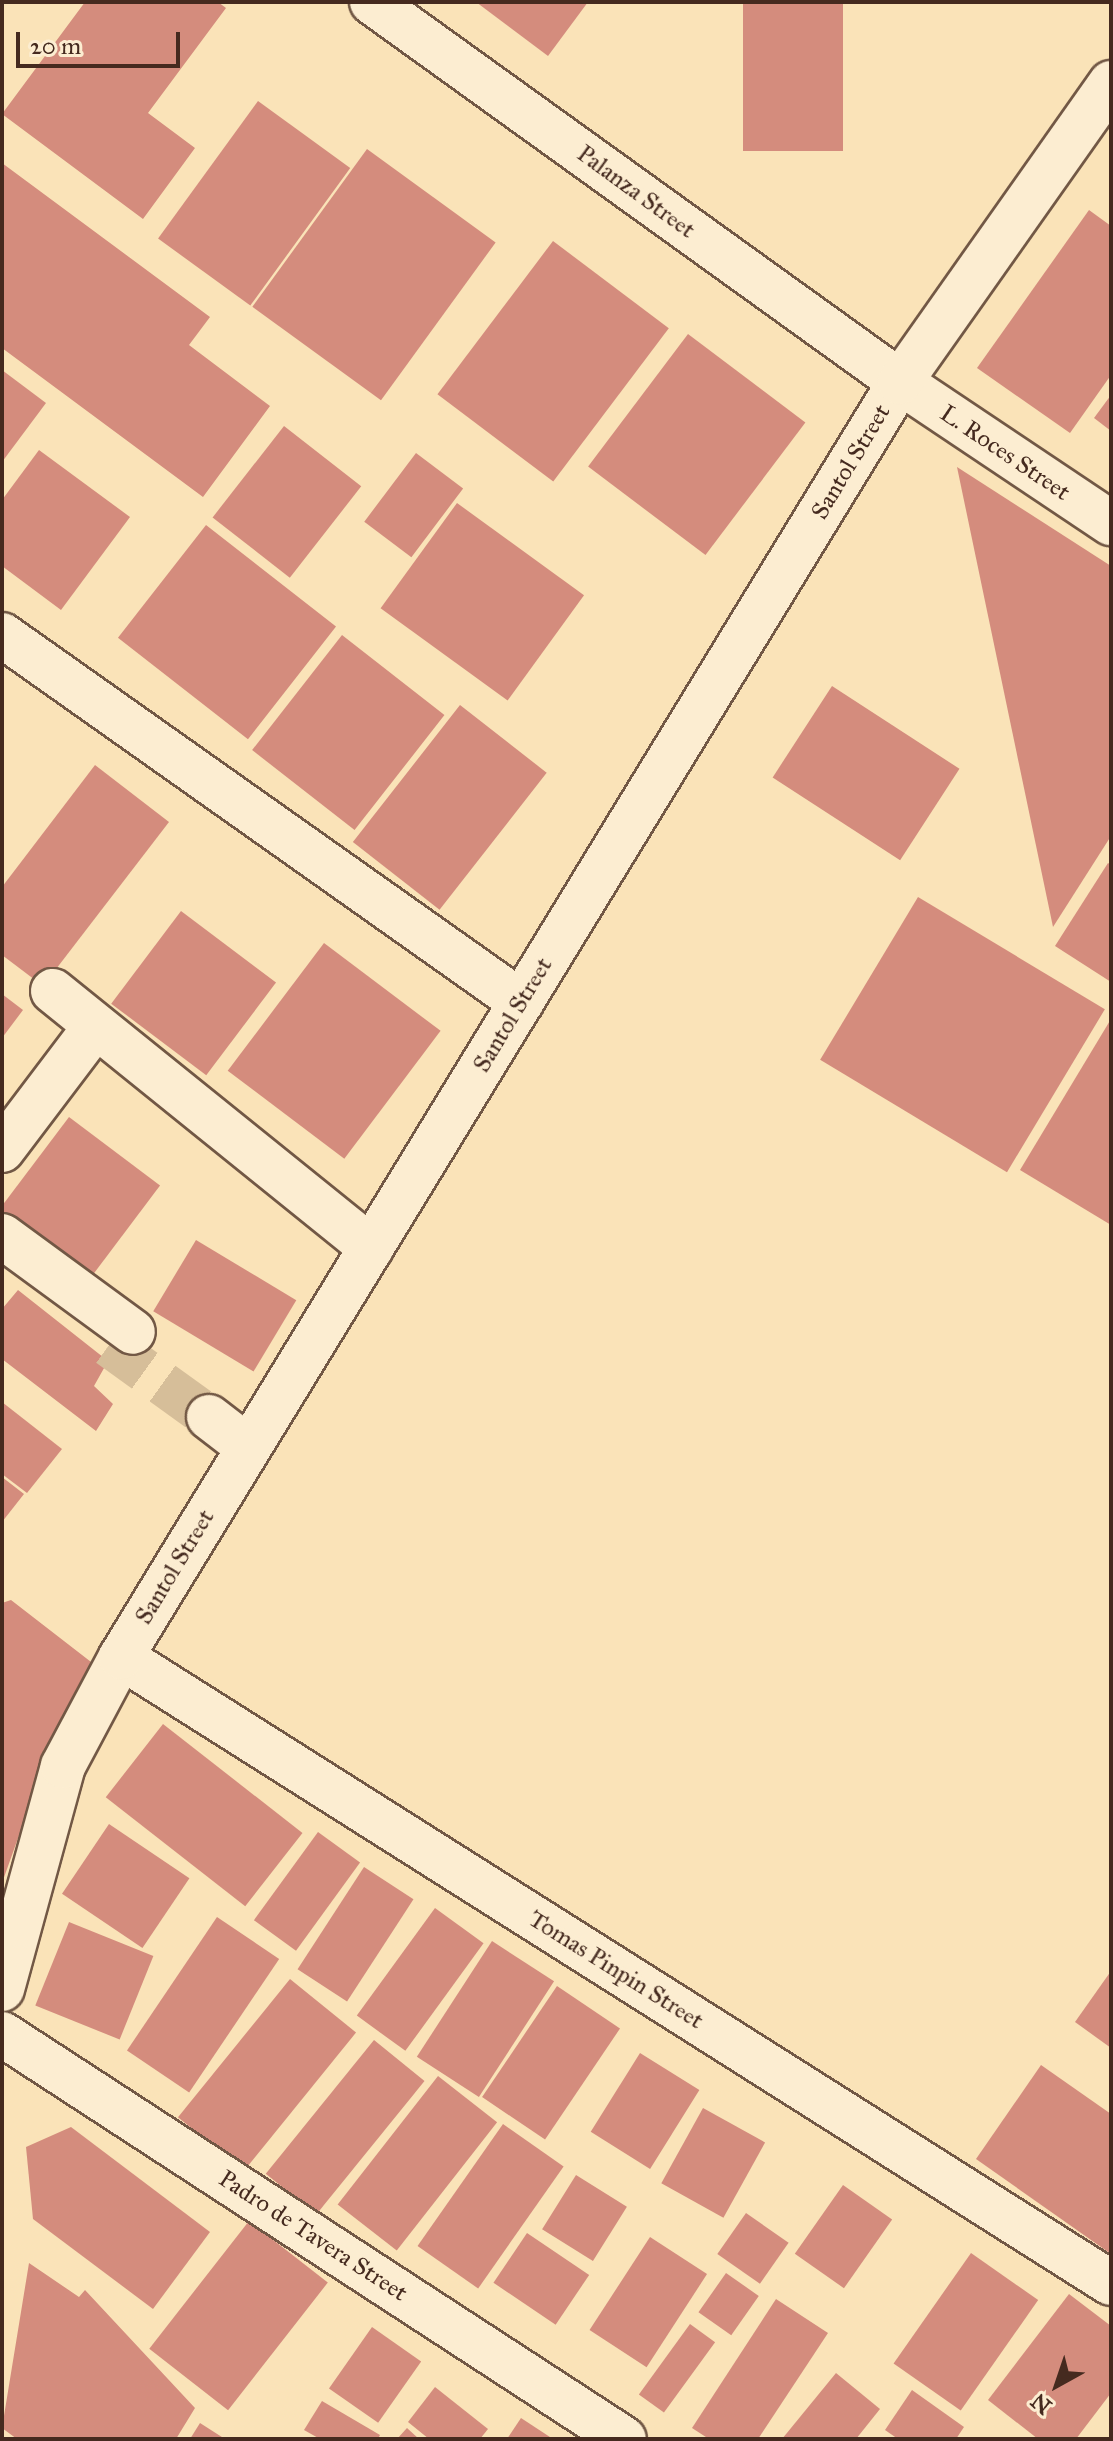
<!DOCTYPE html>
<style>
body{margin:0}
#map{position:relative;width:1113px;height:2441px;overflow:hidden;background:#fae3b8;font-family:"IM FELL Great Primer",serif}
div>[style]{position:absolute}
.building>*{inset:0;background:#d48c7d;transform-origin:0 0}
.minor-tunnel>*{height:44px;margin-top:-22px;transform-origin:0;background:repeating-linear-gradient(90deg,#d6be99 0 44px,transparent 0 66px)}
.roads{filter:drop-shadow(2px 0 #725845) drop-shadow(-2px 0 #725845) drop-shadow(0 2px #725845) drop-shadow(0 -2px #725845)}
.minor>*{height:44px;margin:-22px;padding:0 22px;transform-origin:22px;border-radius:22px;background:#fcedd1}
span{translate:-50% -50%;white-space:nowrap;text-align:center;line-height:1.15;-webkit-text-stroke:7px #fcedd1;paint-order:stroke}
.street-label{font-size:24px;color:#452a1f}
.frame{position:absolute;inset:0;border:4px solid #452a1f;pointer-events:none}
.north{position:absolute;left:1017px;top:2345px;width:80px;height:80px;-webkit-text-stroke:6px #fcedd1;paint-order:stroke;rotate:220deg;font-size:22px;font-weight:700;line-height:32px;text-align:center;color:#452a1f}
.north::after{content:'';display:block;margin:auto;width:28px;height:36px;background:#452a1f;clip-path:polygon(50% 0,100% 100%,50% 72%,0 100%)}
.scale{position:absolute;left:16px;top:32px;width:164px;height:36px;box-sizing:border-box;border:4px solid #452a1f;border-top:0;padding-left:10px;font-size:24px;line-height:28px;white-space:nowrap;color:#452a1f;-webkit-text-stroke:6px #fcedd1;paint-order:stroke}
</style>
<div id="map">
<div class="building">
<div style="clip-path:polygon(85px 2px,218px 2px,226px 8px,148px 113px,195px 148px,143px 219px,2px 114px)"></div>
<div style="clip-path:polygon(476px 2px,588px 2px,548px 56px)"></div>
<div style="left:743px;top:2px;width:100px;height:149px"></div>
<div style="left:258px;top:101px;width:114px;height:170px;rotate:36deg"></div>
<div style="left:367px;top:149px;width:159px;height:195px;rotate:36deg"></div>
<div style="clip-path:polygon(2px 163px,210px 317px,189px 345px,270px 406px,203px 497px,2px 348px)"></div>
<div style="clip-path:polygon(1089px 210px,1111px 226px,1111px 375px,1070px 433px,977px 368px)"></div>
<div style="left:553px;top:241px;width:145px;height:192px;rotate:37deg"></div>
<div style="left:688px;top:334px;width:147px;height:166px;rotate:37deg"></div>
<div style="clip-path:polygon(2px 370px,46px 403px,2px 462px)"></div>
<div style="clip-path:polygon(1111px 395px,1111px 431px,1094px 418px)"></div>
<div style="left:284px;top:426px;width:98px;height:116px;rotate:38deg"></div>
<div style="clip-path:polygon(39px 450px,130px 517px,61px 610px,2px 566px,2px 500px)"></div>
<div style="left:416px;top:453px;width:59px;height:86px;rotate:37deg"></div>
<div style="clip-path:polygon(957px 467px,1111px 566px,1111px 836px,1053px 927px)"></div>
<div style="left:457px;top:503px;width:157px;height:130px;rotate:36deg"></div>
<div style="left:206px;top:525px;width:165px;height:143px;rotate:38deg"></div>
<div style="left:342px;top:635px;width:130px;height:146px;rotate:38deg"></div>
<div style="left:832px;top:686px;width:152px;height:109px;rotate:33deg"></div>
<div style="left:460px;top:705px;width:110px;height:174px;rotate:38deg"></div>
<div style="clip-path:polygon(95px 765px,169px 822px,43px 986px,2px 955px,2px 887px)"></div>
<div style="clip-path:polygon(1108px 863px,1111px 865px,1111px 982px,1055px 946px)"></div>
<div style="left:918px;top:897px;width:218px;height:190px;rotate:31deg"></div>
<div style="left:181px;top:911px;width:119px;height:116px;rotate:37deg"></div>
<div style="left:324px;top:943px;width:146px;height:160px;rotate:37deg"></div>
<div style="clip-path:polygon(2px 994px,23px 1010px,2px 1038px)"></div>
<div style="clip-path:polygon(1111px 1019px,1111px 1225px,1020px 1170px)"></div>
<div style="left:69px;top:1117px;width:114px;height:115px;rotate:37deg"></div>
<div style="left:196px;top:1240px;width:117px;height:83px;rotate:31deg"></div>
<div style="clip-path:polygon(18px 1290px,108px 1361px,94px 1386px,113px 1404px,96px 1431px,2px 1359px,2px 1309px)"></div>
<div style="clip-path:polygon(2px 1402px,62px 1449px,27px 1493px,2px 1474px)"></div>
<div style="clip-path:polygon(2px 1477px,24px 1494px,2px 1522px)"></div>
<div style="clip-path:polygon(11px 1600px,104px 1672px,42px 1771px,2px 1883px,2px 1603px)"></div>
<div style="left:163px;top:1724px;width:177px;height:93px;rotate:38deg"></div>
<div style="left:109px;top:1824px;width:97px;height:84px;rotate:34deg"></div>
<div style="left:318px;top:1832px;width:52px;height:109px;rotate:36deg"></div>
<div style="left:364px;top:1867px;width:59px;height:122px;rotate:33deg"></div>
<div style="left:435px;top:1908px;width:60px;height:133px;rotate:36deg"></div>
<div style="left:217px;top:1917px;width:75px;height:161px;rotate:34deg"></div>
<div style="left:69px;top:1922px;width:91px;height:90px;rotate:22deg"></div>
<div style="left:492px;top:1941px;width:74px;height:138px;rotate:33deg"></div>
<div style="clip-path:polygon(1111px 1971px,1111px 2048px,1075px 2022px)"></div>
<div style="left:290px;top:1979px;width:85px;height:178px;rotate:39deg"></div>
<div style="left:557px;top:1986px;width:76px;height:134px;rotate:34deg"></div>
<div style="left:374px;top:2040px;width:65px;height:172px;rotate:39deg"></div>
<div style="left:640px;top:2053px;width:70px;height:93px;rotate:32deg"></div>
<div style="clip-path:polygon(1041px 2065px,1111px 2114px,1111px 2254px,976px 2159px)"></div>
<div style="left:438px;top:2076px;width:75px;height:163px;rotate:38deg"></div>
<div style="left:703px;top:2108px;width:71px;height:86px;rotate:29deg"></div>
<div style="left:503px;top:2124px;width:74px;height:149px;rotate:35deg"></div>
<div style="clip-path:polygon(71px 2127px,210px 2232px,153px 2309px,33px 2219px,26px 2147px)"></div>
<div style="left:576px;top:2175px;width:60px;height:64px;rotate:32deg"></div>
<div style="left:843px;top:2185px;width:60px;height:84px;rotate:35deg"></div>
<div style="left:746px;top:2213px;width:52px;height:50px;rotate:35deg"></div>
<div style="left:249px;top:2221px;width:100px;height:162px;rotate:38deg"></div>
<div style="left:527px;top:2233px;width:75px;height:60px;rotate:34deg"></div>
<div style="left:650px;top:2237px;width:68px;height:111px;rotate:33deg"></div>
<div style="left:971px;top:2253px;width:82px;height:135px;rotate:35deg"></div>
<div style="clip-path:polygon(29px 2263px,79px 2297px,85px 2290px,195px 2408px,176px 2439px,17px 2439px,2px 2428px)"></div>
<div style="left:726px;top:2273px;width:40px;height:48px;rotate:35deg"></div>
<div style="clip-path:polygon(1069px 2294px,1111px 2326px,1111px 2393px,1076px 2439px,1038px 2439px,988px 2400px)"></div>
<div style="clip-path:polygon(776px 2299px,828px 2333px,758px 2439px,709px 2439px,692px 2428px)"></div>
<div style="left:690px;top:2324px;width:31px;height:87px;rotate:36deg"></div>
<div style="left:372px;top:2327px;width:60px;height:75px;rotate:35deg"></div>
<div style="clip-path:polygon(836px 2373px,880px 2409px,856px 2439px,782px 2439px)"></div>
<div style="clip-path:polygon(435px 2387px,488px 2429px,480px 2439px,429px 2439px,408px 2422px)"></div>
<div style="clip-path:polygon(912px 2390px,964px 2427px,956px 2439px,898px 2439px,885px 2430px)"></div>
<div style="clip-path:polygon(322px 2401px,380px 2435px,378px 2439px,320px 2439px,304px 2430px)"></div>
<div style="clip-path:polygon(521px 2418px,553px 2439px,507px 2439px)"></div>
<div style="clip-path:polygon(200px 2423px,225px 2439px,190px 2439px)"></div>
<div style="clip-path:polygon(407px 2428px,419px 2439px,397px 2439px)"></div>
</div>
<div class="minor-tunnel">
<div style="left:109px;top:1345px;width:123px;rotate:35.8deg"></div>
</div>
<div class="roads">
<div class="minor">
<div style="left:372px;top:2px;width:651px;rotate:35.74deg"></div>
<div style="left:900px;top:382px;width:254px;rotate:33.8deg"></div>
<div style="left:2px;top:635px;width:636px;rotate:35.27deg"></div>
<div style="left:53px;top:991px;width:409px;rotate:38.9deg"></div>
<div style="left:2px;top:1150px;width:154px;rotate:-52.9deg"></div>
<div style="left:2px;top:1236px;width:162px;rotate:36.2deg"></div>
<div style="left:209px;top:1417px;width:49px;rotate:37.6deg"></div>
<div style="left:121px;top:1657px;width:1171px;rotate:32.31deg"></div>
<div style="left:2px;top:1989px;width:231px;rotate:-74.7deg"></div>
<div style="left:63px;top:1766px;width:123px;rotate:-62deg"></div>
<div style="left:121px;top:1657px;width:1494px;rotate:-58.58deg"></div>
<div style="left:900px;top:382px;width:366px;rotate:-54.8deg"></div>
<div style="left:2px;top:2034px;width:742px;rotate:33.07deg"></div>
</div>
</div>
<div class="street-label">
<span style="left:636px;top:192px;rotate:36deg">Palanza Street</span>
<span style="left:1005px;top:453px;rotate:34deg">L. Roces Street</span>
<span style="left:851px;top:462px;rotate:-59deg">Santol Street</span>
<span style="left:513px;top:1015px;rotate:-59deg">Santol Street</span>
<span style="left:175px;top:1567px;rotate:-59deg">Santol Street</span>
<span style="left:616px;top:1970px;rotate:32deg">Tomas Pinpin Street</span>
<span style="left:313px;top:2236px;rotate:33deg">Padro de Tavera Street</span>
</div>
<div class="frame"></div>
<div class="north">N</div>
<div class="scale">20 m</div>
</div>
